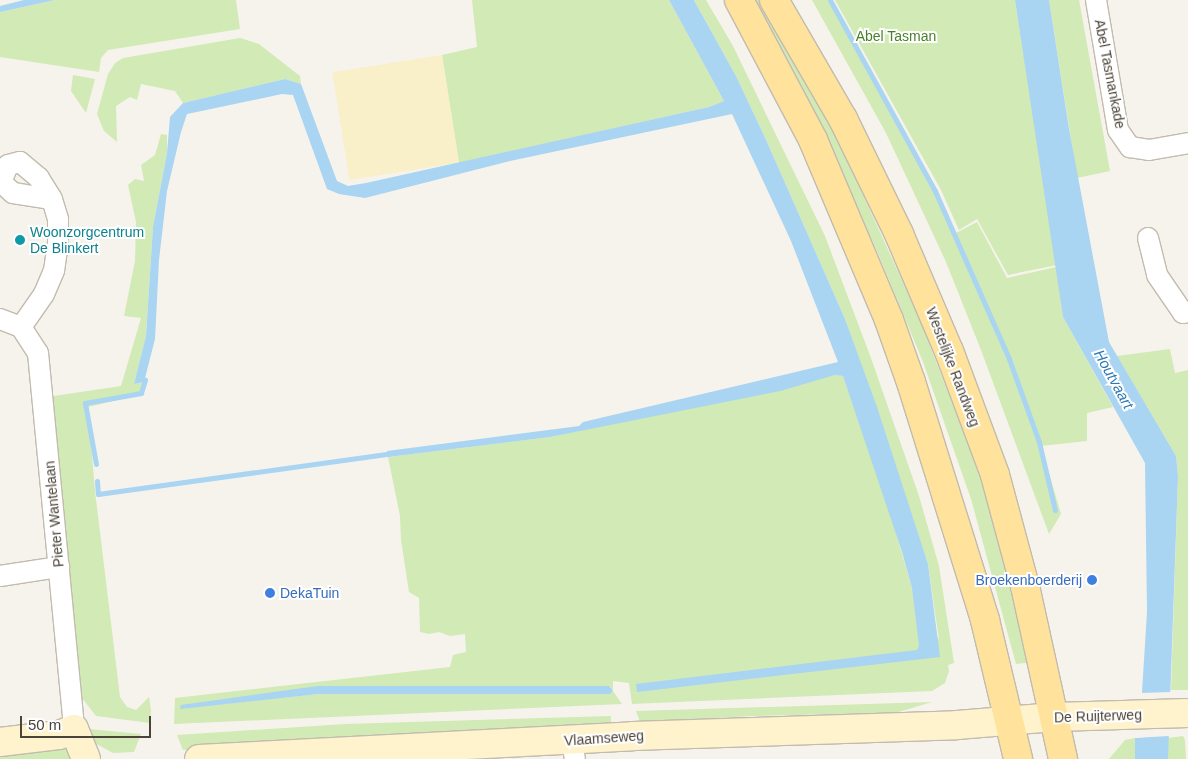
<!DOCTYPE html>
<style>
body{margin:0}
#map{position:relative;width:1188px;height:759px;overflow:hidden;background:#f6f3ec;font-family:Helvetica,sans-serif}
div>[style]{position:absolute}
.green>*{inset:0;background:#d2eab5}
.sand>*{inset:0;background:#f9efc9;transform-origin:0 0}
.water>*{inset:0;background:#a9d4f2}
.pier>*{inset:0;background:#f6f3ec}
.stream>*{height:5px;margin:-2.5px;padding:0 2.5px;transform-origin:2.5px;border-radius:2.5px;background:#a9d4f2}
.roads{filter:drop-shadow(1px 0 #c2bbae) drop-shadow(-1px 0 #c2bbae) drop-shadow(0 1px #c2bbae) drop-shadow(0 -1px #c2bbae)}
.street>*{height:20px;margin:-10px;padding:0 10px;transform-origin:10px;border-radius:10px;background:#fff}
.secondary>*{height:28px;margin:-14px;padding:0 14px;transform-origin:14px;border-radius:14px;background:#fff3cd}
.primary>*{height:28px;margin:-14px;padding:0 14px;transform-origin:14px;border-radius:14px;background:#ffe39c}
.dots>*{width:14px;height:14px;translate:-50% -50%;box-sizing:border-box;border:2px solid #fff;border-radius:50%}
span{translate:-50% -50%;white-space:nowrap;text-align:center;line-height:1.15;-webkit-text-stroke:4px #fff;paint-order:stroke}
.park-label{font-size:14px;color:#4a7f2a}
.street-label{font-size:14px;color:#4b4439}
.culture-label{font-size:14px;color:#0d838f}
.left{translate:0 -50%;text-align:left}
.shop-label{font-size:14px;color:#366cbe}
.right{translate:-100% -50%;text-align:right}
.water-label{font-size:15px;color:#2e7ab2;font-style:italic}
.scale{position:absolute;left:20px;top:716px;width:131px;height:22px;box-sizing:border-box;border:2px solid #4b4439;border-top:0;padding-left:6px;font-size:15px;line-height:18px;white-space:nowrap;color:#4b4439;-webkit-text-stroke:4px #fff;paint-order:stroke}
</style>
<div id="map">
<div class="green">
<div style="clip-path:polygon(55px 0,236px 0,240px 29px,108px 50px,101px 58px,99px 72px,0 57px,0 12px)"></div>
<div style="clip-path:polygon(472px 0,669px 0,724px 101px,709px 107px,459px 163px,442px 55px,477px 47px)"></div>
<div style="clip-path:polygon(evenodd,694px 0,706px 0,733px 46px,825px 236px,871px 358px,919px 496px,939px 566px,954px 663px,948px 665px,949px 671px,945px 683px,932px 691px,632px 704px,629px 683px,613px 681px,613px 691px,622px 704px,174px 724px,175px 698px,450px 667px,453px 655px,466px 652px,465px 634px,450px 636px,439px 632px,429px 634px,420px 632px,419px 598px,409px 592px,401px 540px,400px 516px,388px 457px,550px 437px,835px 375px,843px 376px,888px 506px,912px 588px,939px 640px,928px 564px,845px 319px,767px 142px,736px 76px,694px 0,317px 686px,609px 686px,613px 691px,610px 694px,319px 694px,181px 708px,317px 686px)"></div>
<div style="clip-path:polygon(751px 0,760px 0,829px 120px,920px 320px,971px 452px,1008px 560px,1034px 662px,1016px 664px,971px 499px,923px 362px,877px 251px,833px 157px)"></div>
<div style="clip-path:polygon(812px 0,828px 0,956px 233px,977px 222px,1007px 278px,1056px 267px,1063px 317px,1113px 407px,1087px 413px,1087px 441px,1041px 446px,1061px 514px,1049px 534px,981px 350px,946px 262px,886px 133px)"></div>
<div style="clip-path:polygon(835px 0,1015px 0,1057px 265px,1008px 275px,977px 219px,959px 230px,941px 190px)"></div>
<div style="clip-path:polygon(1049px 0,1079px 0,1110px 171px,1077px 178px)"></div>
<div style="clip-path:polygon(240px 38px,259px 44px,300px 76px,301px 84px,285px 79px,183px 103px,175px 91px,141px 84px,137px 100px,130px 97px,116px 106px,117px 142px,104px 131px,97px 114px,108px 74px,115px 63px,123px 58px)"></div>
<div style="clip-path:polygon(73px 75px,95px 79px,86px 113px,71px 91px)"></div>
<div style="clip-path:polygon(161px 134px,167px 135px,167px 153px,153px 227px,146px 336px,134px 384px,144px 382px,143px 394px,88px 407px,95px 491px,120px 697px,127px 707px,136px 710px,149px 697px,151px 710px,150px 723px,96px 716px,82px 698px,47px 397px,121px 386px,141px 318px,124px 316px,135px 261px,136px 222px,128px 185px,135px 179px,144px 181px,141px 165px,155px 155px)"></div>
<div style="clip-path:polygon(1170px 349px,1175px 373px,1188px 370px,1188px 690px,1171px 690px,1178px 476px,1176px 456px,1117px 356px)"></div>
<div style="clip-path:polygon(932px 702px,895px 713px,754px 716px,640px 722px,636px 711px)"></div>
<div style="clip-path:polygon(611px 716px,611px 730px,183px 750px,177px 735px,345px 724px)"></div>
<div style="clip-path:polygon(89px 729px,141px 734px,134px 752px,113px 753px,87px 739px)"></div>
<div style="clip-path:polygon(1183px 736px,1185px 740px,1186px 759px,1168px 759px,1168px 738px)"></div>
<div style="clip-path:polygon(1135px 738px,1135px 759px,1109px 759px,1125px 740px)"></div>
<div style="clip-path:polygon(63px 745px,72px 754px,72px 759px,0 759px,0 747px)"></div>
</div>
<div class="sand">
<div style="left:442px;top:55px;width:109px;height:111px;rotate:81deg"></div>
</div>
<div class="water">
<div style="clip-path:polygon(24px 0,55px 0,0 12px,0 6px)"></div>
<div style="clip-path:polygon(669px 0,694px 0,695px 2px,736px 76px,767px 142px,845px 319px,877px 407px,928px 564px,940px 657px,637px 692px,636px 684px,917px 650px,919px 646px,912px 588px,902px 552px,843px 376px,835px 375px,780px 391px,550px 437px,388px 457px,387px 451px,579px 426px,583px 422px,838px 362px,791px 241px,732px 114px,510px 161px,365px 198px,339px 194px,327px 189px,293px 95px,282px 94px,187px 114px,181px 132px,167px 191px,159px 260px,155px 339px,144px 382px,134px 384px,146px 336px,153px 227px,167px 153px,170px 117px,183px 103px,285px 79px,301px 84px,337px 181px,348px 186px,366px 183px,709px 107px,724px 101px)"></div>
<div style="clip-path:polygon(1015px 0,1049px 0,1069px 129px,1109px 342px,1176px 456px,1178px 476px,1168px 759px,1135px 759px,1135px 738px,1146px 737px,1142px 692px,1147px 612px,1145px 463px,1063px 317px)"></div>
<div style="clip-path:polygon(317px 686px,609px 686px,613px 691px,610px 694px,319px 694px,180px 709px,181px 705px)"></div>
</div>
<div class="pier">
<div style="clip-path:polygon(1171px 692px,1169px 736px,1133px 738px,1135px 735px,1143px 735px,1140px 693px)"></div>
</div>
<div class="stream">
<div style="left:830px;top:0;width:218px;rotate:61.2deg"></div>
<div style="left:935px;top:191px;width:184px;rotate:66.2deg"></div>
<div style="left:1009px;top:359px;width:88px;rotate:70.1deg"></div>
<div style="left:1039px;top:442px;width:70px;rotate:76.8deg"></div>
<div style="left:96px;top:464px;width:62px;rotate:-100.2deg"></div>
<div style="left:85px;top:403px;width:57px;rotate:-10.1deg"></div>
<div style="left:141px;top:393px;width:14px;rotate:-73deg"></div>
<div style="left:97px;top:481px;width:13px;rotate:86deg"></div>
<div style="left:98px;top:494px;width:293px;rotate:-7.9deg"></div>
</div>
<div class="roads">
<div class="street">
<div style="left:1096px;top:0;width:132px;rotate:80.4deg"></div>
<div style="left:1118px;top:130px;width:21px;rotate:55deg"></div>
<div style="left:1130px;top:147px;width:19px;rotate:9deg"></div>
<div style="left:1149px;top:150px;width:40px;rotate:-10deg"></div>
<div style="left:1148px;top:238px;width:38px;rotate:76deg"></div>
<div style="left:1157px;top:275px;width:46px;rotate:55.6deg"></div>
<div style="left:1183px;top:313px;width:5px;rotate:-11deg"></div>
<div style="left:0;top:319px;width:22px;rotate:21deg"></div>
<div style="left:21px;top:327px;width:31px;rotate:57deg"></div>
<div style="left:38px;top:353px;width:378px;rotate:84.5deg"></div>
<div style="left:21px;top:327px;width:40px;rotate:-55.1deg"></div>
<div style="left:44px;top:294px;width:25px;rotate:-67deg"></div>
<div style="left:54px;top:271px;width:28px;rotate:-82deg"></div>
<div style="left:58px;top:243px;width:24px;rotate:-90deg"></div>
<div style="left:58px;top:219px;width:21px;rotate:-107deg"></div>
<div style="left:52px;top:199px;width:25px;rotate:-122deg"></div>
<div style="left:39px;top:178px;width:25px;rotate:-140deg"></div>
<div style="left:20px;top:162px;width:12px;rotate:166deg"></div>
<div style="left:8px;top:165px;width:18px;rotate:112deg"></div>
<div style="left:1px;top:182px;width:16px;rotate:43deg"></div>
<div style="left:13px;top:193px;width:39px;rotate:9deg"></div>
<div style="left:0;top:576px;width:60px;rotate:-8.7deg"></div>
<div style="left:572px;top:741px;width:18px;rotate:81deg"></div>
</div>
<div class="secondary">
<div style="left:0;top:742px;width:59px;rotate:-6.8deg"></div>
<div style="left:59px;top:735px;width:16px;rotate:-22deg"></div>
<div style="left:74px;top:729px;width:32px;rotate:68deg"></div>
<div style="left:199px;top:759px;width:435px;rotate:-3deg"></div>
<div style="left:633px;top:736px;width:324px;rotate:-1.9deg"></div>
<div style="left:957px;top:725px;width:98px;rotate:-4.7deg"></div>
<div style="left:1055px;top:717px;width:133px;rotate:-1.7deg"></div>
</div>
<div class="primary">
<div style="left:739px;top:0;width:158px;rotate:62.1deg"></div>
<div style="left:813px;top:140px;width:195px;rotate:67.1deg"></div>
<div style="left:889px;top:320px;width:66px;rotate:70.5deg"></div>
<div style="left:911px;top:382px;width:249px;rotate:72.7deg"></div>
<div style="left:985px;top:620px;width:143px;rotate:76.6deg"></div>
<div style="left:774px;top:0;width:138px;rotate:59.9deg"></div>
<div style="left:843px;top:119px;width:128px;rotate:64deg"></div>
<div style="left:899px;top:234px;width:127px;rotate:66.9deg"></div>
<div style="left:949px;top:351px;width:132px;rotate:69.6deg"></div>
<div style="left:995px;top:475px;width:115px;rotate:74.9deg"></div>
<div style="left:1025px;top:586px;width:177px;rotate:77.6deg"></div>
</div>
</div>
<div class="dots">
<div style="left:20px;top:240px;background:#0f9aa8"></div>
<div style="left:1092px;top:580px;background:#3f7fe0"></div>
<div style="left:270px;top:593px;background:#3f7fe0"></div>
</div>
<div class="park-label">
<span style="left:896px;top:36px">Abel Tasman</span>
</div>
<div class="street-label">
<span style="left:1110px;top:74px;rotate:79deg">Abel Tasmankade</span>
<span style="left:953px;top:367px;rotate:69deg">Westelijke Randweg</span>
<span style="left:54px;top:514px;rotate:-95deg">Pieter Wantelaan</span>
<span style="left:1098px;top:716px;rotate:-2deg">De Ruijterweg</span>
<span style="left:604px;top:738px;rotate:-4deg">Vlaamseweg</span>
</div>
<div class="culture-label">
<span class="left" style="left:30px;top:240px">Woonzorgcentrum<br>De Blinkert</span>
</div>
<div class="shop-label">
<span class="right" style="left:1082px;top:580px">Broekenboerderij</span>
<span class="left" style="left:280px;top:593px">DekaTuin</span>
</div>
<div class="water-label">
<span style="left:1114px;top:379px;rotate:61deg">Houtvaart</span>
</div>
<div class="scale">50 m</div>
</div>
